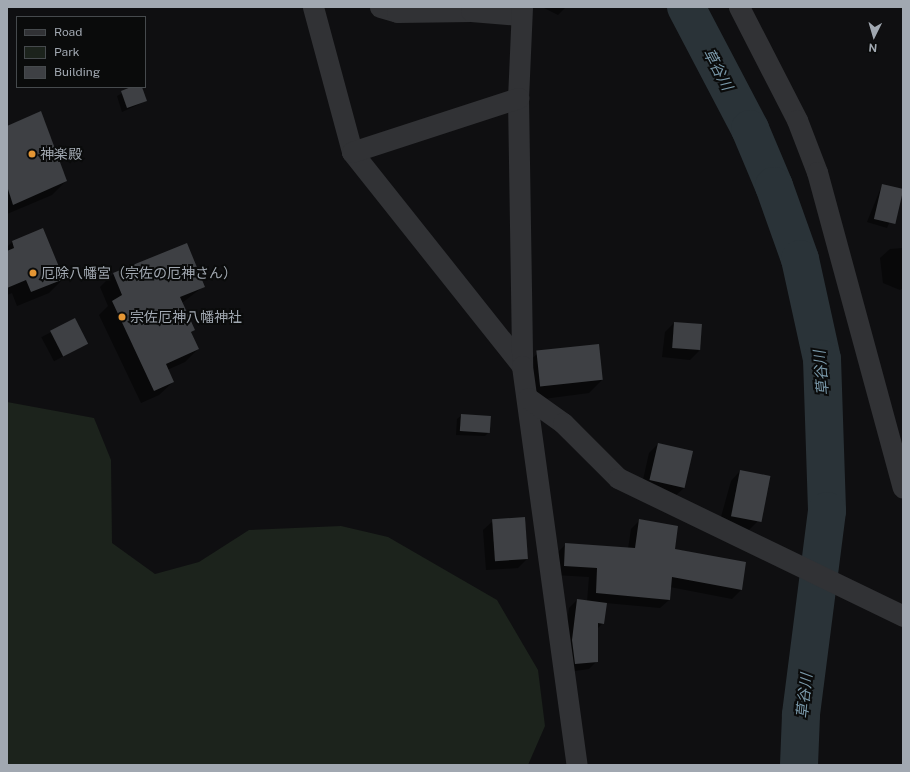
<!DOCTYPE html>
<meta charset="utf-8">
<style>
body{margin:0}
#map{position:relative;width:910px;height:772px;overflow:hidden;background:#0f0f11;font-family:"Public Sans","Noto Sans JP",sans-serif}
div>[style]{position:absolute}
.green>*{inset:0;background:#1c231c}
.shadow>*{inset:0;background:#0007;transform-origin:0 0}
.river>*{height:38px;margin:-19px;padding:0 19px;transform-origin:19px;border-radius:19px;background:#2a3338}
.building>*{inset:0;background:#3e4044;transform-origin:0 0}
.minor>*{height:21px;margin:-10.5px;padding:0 10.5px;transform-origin:10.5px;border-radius:10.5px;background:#313235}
.dots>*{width:11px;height:11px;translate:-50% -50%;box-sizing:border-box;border:2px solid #0a0b0b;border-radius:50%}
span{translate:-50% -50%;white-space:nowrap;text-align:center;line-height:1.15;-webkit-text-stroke:4px #0a0b0b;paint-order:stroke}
.poi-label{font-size:14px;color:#a1a8b1}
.left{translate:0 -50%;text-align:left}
.water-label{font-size:15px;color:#7a99aa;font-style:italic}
.frame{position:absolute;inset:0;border:8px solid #a1a8b1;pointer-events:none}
.legend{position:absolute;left:16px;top:16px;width:130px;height:72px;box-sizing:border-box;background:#0a0b0b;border:1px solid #464a4d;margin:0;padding:5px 7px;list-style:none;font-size:12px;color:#a1a8b1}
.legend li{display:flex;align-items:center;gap:8px;height:20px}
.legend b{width:20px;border:1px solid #464a4d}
.north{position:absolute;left:854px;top:16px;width:40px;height:40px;-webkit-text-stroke:3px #0a0b0b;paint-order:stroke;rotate:185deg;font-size:11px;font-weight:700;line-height:16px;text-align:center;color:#a1a8b1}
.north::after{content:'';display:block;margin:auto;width:14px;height:18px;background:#a1a8b1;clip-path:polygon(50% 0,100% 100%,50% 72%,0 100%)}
</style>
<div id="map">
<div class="green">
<div style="clip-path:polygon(7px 402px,94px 418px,111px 460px,112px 543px,155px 574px,199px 562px,249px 530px,341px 526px,388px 537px,497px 600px,538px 670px,545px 726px,528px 765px,7px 765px)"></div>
</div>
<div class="shadow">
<div style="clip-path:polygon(542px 7px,566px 7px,558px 15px)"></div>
<div style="clip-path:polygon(134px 87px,141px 87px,146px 101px,122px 112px,117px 96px)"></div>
<div style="clip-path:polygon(7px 127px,66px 181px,52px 195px,7px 214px)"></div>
<div style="clip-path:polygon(882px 185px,903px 190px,887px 228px,867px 222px)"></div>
<div style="clip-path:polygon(12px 242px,63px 279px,49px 293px,17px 306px,12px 293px,7px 295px,7px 247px)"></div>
<div style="clip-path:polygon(187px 244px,204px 286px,182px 303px,194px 330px,191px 333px,198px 349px,185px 362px,167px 370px,173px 382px,159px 395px,141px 403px,99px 315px,108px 306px,100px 287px,113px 274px)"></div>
<div style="clip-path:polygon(903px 248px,903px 288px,900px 290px,883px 283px,880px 258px,890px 249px)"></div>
<div style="left:74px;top:320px;width:27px;height:37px;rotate:62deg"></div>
<div style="clip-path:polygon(674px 323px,699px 351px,690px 360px,662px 357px,665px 332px)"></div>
<div style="clip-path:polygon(598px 345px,602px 380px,589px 393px,528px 401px,523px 367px,537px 354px)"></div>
<div style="clip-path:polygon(462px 415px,489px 432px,485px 436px,456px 435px,457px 419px)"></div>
<div style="clip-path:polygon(658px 444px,684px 488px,674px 497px,641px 489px,649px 453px)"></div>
<div style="clip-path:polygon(740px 471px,757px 522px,748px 531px,719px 524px,731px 481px)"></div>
<div style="clip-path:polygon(524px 519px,527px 559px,518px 568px,486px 570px,483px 530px,493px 521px)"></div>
<div style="clip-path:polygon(640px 520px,673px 549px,745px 563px,741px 590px,732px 599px,670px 587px,669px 600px,660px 608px,606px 603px,603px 623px,597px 629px,597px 661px,589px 669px,568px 672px,564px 648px,569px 608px,577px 600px,587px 602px,589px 577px,555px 575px,557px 553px,566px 544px,628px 549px,631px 529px)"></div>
</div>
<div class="river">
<div style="left:686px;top:7px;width:138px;rotate:62.3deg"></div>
<div style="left:750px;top:129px;width:62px;rotate:67.2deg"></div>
<div style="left:774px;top:186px;width:77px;rotate:70.4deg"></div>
<div style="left:800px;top:259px;width:102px;rotate:77.6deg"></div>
<div style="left:822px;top:359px;width:152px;rotate:88.1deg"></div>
<div style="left:827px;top:511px;width:206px;rotate:97.3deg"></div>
<div style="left:801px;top:715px;width:50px;rotate:92.3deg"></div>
</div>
<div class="building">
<div style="clip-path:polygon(131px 87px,142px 87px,147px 101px,127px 108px,121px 91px)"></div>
<div style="clip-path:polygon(41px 111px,67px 181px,13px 205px,7px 186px,7px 126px)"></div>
<div style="left:882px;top:184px;width:22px;height:36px;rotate:13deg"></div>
<div style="clip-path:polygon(43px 228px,64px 279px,31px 292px,26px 280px,7px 288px,7px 251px,14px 248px,12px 241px)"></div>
<div style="clip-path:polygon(187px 243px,205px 287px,180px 297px,195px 330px,191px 332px,199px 349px,166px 364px,174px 382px,154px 391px,112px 301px,122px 295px,113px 273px)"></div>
<div style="left:75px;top:318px;width:29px;height:28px;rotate:63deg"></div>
<div style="left:674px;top:322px;width:28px;height:26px;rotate:4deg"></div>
<div style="left:599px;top:344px;width:36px;height:63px;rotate:84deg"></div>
<div style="left:461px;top:414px;width:30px;height:17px;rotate:4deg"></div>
<div style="left:658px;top:443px;width:36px;height:38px;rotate:13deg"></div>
<div style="left:740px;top:470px;width:31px;height:47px;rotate:11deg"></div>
<div style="left:525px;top:517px;width:42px;height:33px;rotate:86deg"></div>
<div style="clip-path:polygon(639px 519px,678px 526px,675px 549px,746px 562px,742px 590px,672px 577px,670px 600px,596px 593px,597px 568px,564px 566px,565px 543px,635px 548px)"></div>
<div style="clip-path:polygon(577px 599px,607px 603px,604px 624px,598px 623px,598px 662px,575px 664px,572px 640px)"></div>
</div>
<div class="minor">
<div style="left:313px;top:7px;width:150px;rotate:74.9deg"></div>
<div style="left:352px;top:152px;width:273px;rotate:51.5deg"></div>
<div style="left:380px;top:7px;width:18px;rotate:16deg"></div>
<div style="left:397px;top:12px;width:74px;rotate:-0.8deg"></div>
<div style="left:471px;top:11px;width:48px;rotate:4.8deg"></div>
<div style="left:522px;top:7px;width:91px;rotate:92.5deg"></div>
<div style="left:518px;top:98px;width:268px;rotate:89.1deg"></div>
<div style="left:522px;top:366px;width:403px;rotate:82.2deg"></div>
<div style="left:739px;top:7px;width:127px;rotate:62.8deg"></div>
<div style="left:797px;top:120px;width:56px;rotate:69deg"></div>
<div style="left:817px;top:172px;width:327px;rotate:74.8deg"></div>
<div style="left:352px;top:152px;width:175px;rotate:-18deg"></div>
<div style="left:528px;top:398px;width:43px;rotate:35.5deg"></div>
<div style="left:563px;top:423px;width:78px;rotate:45deg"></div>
<div style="left:618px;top:478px;width:317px;rotate:25.8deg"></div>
</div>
<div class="dots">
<div style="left:32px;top:154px;background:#e49634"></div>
<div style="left:33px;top:273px;background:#e49634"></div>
<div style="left:122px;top:317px;background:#e49634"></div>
</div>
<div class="poi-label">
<span class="left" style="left:40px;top:154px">神楽殿</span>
<span class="left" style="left:41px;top:273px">厄除八幡宮（宗佐の厄神さん）</span>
<span class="left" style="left:130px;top:317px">宗佐厄神八幡神社</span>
</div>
<div class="water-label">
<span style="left:718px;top:69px;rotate:62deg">草谷川</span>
<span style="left:821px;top:373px;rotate:-95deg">草谷川</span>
<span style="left:804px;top:696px;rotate:-84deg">草谷川</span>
</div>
<div class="frame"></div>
<ul class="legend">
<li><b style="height:5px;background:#313235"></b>Road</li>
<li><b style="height:11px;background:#1c231c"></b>Park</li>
<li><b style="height:11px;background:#3e4044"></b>Building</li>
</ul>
<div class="north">N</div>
</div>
